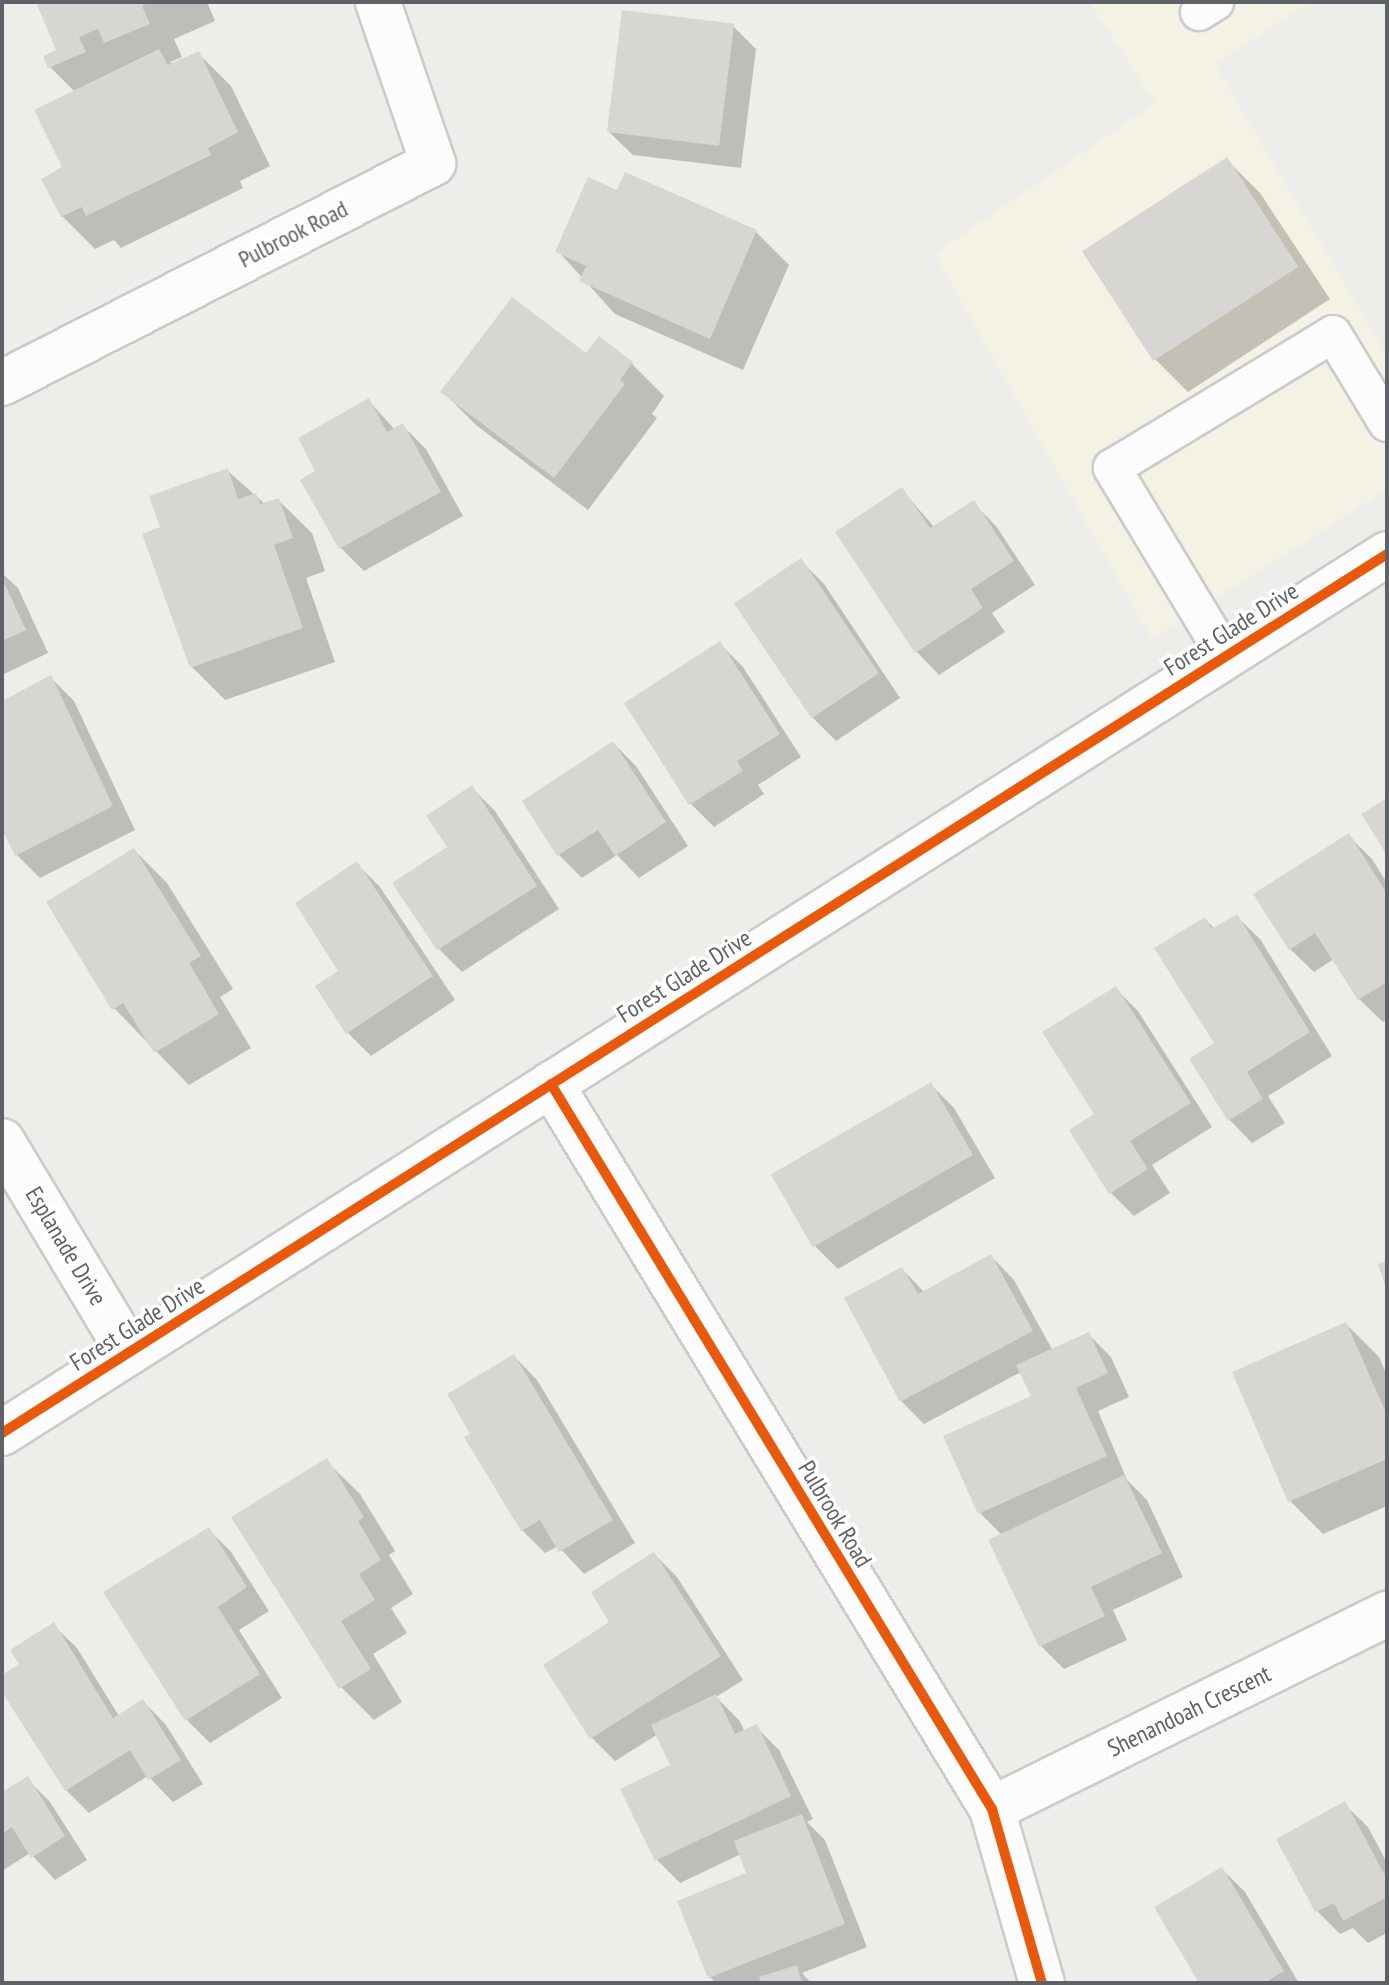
<!DOCTYPE html>
<style>
body{margin:0}
#map{position:relative;width:1389px;height:1985px;overflow:hidden;background:#edede9;font-family:"PT Sans Narrow",sans-serif}
div>[style]{position:absolute}
.commercial>*{inset:0;background:#f4f2e4}
.shadow>*{inset:0;background:#0003}
.building>*{inset:0;background:#d7d6d3;transform-origin:0 0}
.roads{filter:drop-shadow(2px 0 #cacbca) drop-shadow(-2px 0 #cacbca) drop-shadow(0 2px #cacbca) drop-shadow(0 -2px #cacbca)}
.lane>*{height:36px;margin:-18px;padding:0 18px;transform-origin:18px;border-radius:18px;background:#fcfcfc}
.street>*{height:44px;margin:-22px;padding:0 22px;transform-origin:22px;border-radius:22px;background:#fcfcfc}
.secondary>*{height:44px;margin:-22px;padding:0 22px;transform-origin:22px;border-radius:22px;background:#fcfcfc}
.cycleway>*{height:10px;margin:-5px;padding:0 5px;transform-origin:5px;border-radius:5px;background:#e8590c}
span{translate:-50% -50%;white-space:nowrap;text-align:center;line-height:1.15;-webkit-text-stroke:7px #fff;paint-order:stroke}
.street-label{font-size:24px;color:#5e6165}
.frame{position:absolute;inset:0;border:4px solid #5e6165;pointer-events:none}
</style>
<div id="map">
<div class="commercial">
<div style="clip-path:polygon(1089px 2px,1311px 2px,1215px 64px,1387px 355px,1387px 490px,1152px 639px,934px 254px,1155px 103px)"></div>
</div>
<div class="shadow">
<div style="clip-path:polygon(38px 2px,207px 2px,215px 21px,174px 39px,182px 57px,170px 62px,173px 65px,198px 53px,231px 86px,270px 166px,240px 181px,243px 188px,121px 248px,114px 240px,95px 249px,62px 216px,75px 92px,50px 67px,59px 51px)"></div>
<div style="clip-path:polygon(733px 26px,756px 49px,741px 168px,633px 155px,609px 132px)"></div>
<div style="clip-path:polygon(1227px 160px,1260px 193px,1330px 299px,1188px 392px,1155px 359px,1086px 253px)"></div>
<div style="clip-path:polygon(618px 192px,756px 232px,789px 265px,743px 370px,615px 314px,558px 251px)"></div>
<div style="clip-path:polygon(587px 356px,631px 363px,664px 396px,652px 414px,657px 418px,588px 510px,476px 425px,443px 392px)"></div>
<div style="clip-path:polygon(369px 401px,395px 430px,403px 426px,426px 449px,463px 516px,364px 571px,341px 548px,318px 472px)"></div>
<div style="clip-path:polygon(228px 471px,265px 504px,278px 500px,312px 533px,325px 571px,306px 578px,335px 662px,225px 700px,192px 667px,163px 528px)"></div>
<div style="clip-path:polygon(902px 490px,935px 528px,973px 503px,996px 526px,1035px 585px,992px 613px,1005px 632px,939px 675px,916px 651px)"></div>
<div style="clip-path:polygon(801px 561px,824px 584px,900px 698px,836px 741px,813px 718px)"></div>
<div style="clip-path:polygon(2px 573px,18px 588px,48px 653px,2px 675px)"></div>
<div style="clip-path:polygon(720px 644px,743px 667px,801px 757px,758px 785px,764px 794px,714px 827px,691px 804px,626px 704px)"></div>
<div style="clip-path:polygon(51px 678px,74px 701px,135px 830px,40px 878px,16px 854px,2px 824px,2px 703px)"></div>
<div style="clip-path:polygon(613px 743px,636px 766px,688px 846px,639px 878px,617px 855px,582px 878px,559px 855px)"></div>
<div style="clip-path:polygon(472px 788px,495px 811px,559px 909px,462px 972px,439px 949px,395px 883px,449px 848px)"></div>
<div style="clip-path:polygon(1349px 836px,1372px 859px,1387px 883px,1387px 1019px,1383px 1022px,1359px 999px,1334px 959px,1314px 972px,1290px 949px)"></div>
<div style="clip-path:polygon(134px 850px,167px 883px,233px 989px,220px 997px,251px 1048px,189px 1085px,114px 1008px)"></div>
<div style="clip-path:polygon(357px 864px,380px 887px,455px 1000px,371px 1056px,348px 1033px)"></div>
<div style="clip-path:polygon(1236px 916px,1260px 939px,1332px 1056px,1268px 1096px,1285px 1123px,1252px 1143px,1229px 1119px,1217px 1044px,1205px 919px,1215px 929px)"></div>
<div style="clip-path:polygon(1115px 988px,1138px 1011px,1212px 1127px,1152px 1165px,1170px 1193px,1134px 1216px,1111px 1193px,1097px 1114px)"></div>
<div style="clip-path:polygon(931px 1085px,954px 1108px,995px 1178px,838px 1269px,815px 1246px)"></div>
<div style="clip-path:polygon(991px 1256px,1014px 1280px,1053px 1351px,1088px 1334px,1111px 1357px,1129px 1397px,1098px 1411px,1127px 1480px,1147px 1500px,1183px 1577px,1113px 1610px,1127px 1640px,1064px 1669px,1041px 1646px,1002px 1535px,980px 1513px,1033px 1397px,1021px 1372px,924px 1424px,901px 1401px,902px 1269px,925px 1293px)"></div>
<div style="clip-path:polygon(1346px 1324px,1379px 1357px,1387px 1375px,1387px 1506px,1323px 1534px,1290px 1501px)"></div>
<div style="clip-path:polygon(514px 1356px,537px 1380px,635px 1543px,584px 1574px,558px 1546px,545px 1553px,522px 1530px,473px 1435px)"></div>
<div style="clip-path:polygon(326px 1461px,360px 1494px,395px 1551px,389px 1555px,413px 1594px,391px 1608px,407px 1633px,373px 1654px,402px 1702px,374px 1720px,341px 1687px)"></div>
<div style="clip-path:polygon(208px 1529px,231px 1552px,269px 1611px,239px 1630px,282px 1698px,210px 1743px,187px 1720px,106px 1593px)"></div>
<div style="clip-path:polygon(654px 1554px,677px 1577px,743px 1680px,716px 1697px,739px 1720px,745px 1732px,756px 1727px,779px 1750px,813px 1819px,807px 1822px,825px 1840px,867px 1947px,802px 1973px,811px 1983px,716px 1983px,710px 1977px,749px 1875px,741px 1854px,680px 1883px,657px 1860px,673px 1766px,658px 1734px,615px 1761px,592px 1738px,612px 1623px)"></div>
<div style="clip-path:polygon(53px 1625px,77px 1648px,119px 1716px,143px 1701px,166px 1725px,203px 1784px,173px 1802px,148px 1776px,89px 1813px,66px 1790px,2px 1688px,2px 1677px,22px 1665px)"></div>
<div style="clip-path:polygon(27px 1779px,50px 1802px,87px 1860px,55px 1880px,30px 1853px,2px 1871px,2px 1787px,5px 1792px)"></div>
<div style="clip-path:polygon(1344px 1804px,1368px 1827px,1387px 1863px,1387px 1933px,1368px 1943px,1353px 1928px,1340px 1934px,1317px 1911px,1279px 1840px)"></div>
<div style="clip-path:polygon(1222px 1869px,1245px 1892px,1299px 1983px,1202px 1983px)"></div>
</div>
<div class="building">
<div style="clip-path:polygon(36px 2px,150px 2px,142px 6px,150px 24px,104px 43px,98px 29px,79px 37px,86px 52px,48px 68px,43px 56px,56px 50px)"></div>
<div style="left:622px;top:10px;width:113px;height:123px;rotate:7deg"></div>
<div style="clip-path:polygon(159px 49px,168px 65px,199px 51px,238px 132px,208px 148px,211px 155px,86px 216px,82px 207px,61px 217px,41px 179px,62px 167px,34px 110px)"></div>
<div style="left:1227px;top:157px;width:131px;height:173px;rotate:57deg"></div>
<div style="clip-path:polygon(625px 172px,757px 230px,710px 339px,579px 281px,586px 266px,555px 252px,588px 177px,617px 190px)"></div>
<div style="clip-path:polygon(512px 297px,586px 353px,599px 336px,633px 362px,620px 380px,625px 384px,554px 478px,440px 392px)"></div>
<div style="clip-path:polygon(369px 398px,387px 432px,403px 423px,441px 492px,339px 549px,300px 480px,315px 471px,298px 438px)"></div>
<div style="clip-path:polygon(228px 468px,238px 499px,256px 493px,260px 504px,279px 498px,293px 538px,274px 545px,303px 628px,190px 668px,142px 534px,160px 527px,149px 496px)"></div>
<div style="clip-path:polygon(902px 487px,930px 528px,974px 500px,1014px 561px,971px 589px,983px 608px,915px 653px,835px 532px)"></div>
<div style="left:801px;top:558px;width:139px;height:81px;rotate:56deg"></div>
<div style="clip-path:polygon(2px 578px,26px 630px,2px 641px)"></div>
<div style="clip-path:polygon(720px 641px,780px 734px,737px 761px,743px 771px,689px 805px,624px 703px)"></div>
<div style="clip-path:polygon(51px 675px,113px 806px,15px 856px,2px 829px,2px 701px)"></div>
<div style="clip-path:polygon(613px 741px,666px 822px,615px 856px,598px 830px,557px 856px,522px 801px)"></div>
<div style="clip-path:polygon(472px 785px,537px 886px,437px 950px,392px 883px,447px 847px,426px 816px)"></div>
<div style="clip-path:polygon(1387px 798px,1387px 855px,1361px 814px)"></div>
<div style="clip-path:polygon(1349px 833px,1387px 894px,1387px 982px,1358px 1000px,1315px 933px,1289px 950px,1253px 894px)"></div>
<div style="clip-path:polygon(134px 848px,201px 956px,189px 963px,219px 1014px,154px 1053px,123px 1003px,112px 1010px,46px 902px)"></div>
<div style="clip-path:polygon(357px 861px,433px 976px,346px 1034px,315px 986px,338px 971px,295px 903px)"></div>
<div style="clip-path:polygon(1237px 914px,1310px 1032px,1247px 1072px,1263px 1099px,1228px 1121px,1189px 1059px,1214px 1043px,1154px 948px,1205px 917px,1212px 929px)"></div>
<div style="clip-path:polygon(1116px 986px,1191px 1103px,1130px 1141px,1148px 1169px,1109px 1194px,1069px 1130px,1094px 1114px,1042px 1032px)"></div>
<div style="left:931px;top:1082px;width:84px;height:185px;rotate:60deg"></div>
<div style="clip-path:polygon(991px 1254px,1033px 1331px,900px 1402px,844px 1298px,902px 1267px,918px 1294px)"></div>
<div style="clip-path:polygon(1387px 1261px,1387px 1288px,1386px 1288px,1378px 1264px)"></div>
<div style="clip-path:polygon(1346px 1322px,1387px 1415px,1387px 1459px,1288px 1502px,1232px 1372px)"></div>
<div style="clip-path:polygon(1089px 1332px,1108px 1373px,1076px 1388px,1107px 1456px,978px 1514px,943px 1436px,1031px 1396px,1016px 1365px)"></div>
<div style="clip-path:polygon(514px 1354px,613px 1520px,559px 1552px,540px 1520px,521px 1531px,464px 1437px,470px 1434px,447px 1394px)"></div>
<div style="clip-path:polygon(327px 1458px,364px 1517px,358px 1521px,381px 1560px,359px 1574px,375px 1600px,341px 1621px,371px 1669px,339px 1689px,231px 1517px)"></div>
<div style="clip-path:polygon(1124px 1475px,1162px 1553px,1091px 1587px,1105px 1616px,1039px 1647px,988px 1540px)"></div>
<div style="clip-path:polygon(209px 1527px,247px 1587px,218px 1607px,260px 1674px,185px 1721px,103px 1592px)"></div>
<div style="clip-path:polygon(654px 1552px,721px 1656px,590px 1739px,543px 1665px,609px 1622px,591px 1592px)"></div>
<div style="clip-path:polygon(54px 1622px,113px 1718px,143px 1699px,181px 1760px,148px 1780px,130px 1750px,65px 1791px,2px 1692px,2px 1675px,19px 1664px,10px 1650px)"></div>
<div style="clip-path:polygon(716px 1694px,735px 1734px,757px 1724px,791px 1796px,655px 1861px,620px 1789px,670px 1765px,651px 1725px)"></div>
<div style="clip-path:polygon(28px 1776px,65px 1836px,31px 1858px,12px 1827px,2px 1834px,2px 1792px)"></div>
<div style="clip-path:polygon(1345px 1801px,1387px 1879px,1387px 1897px,1343px 1921px,1334px 1903px,1315px 1912px,1276px 1839px)"></div>
<div style="clip-path:polygon(802px 1814px,845px 1924px,708px 1978px,677px 1901px,746px 1873px,734px 1841px)"></div>
<div style="clip-path:polygon(1222px 1867px,1284px 1971px,1264px 1983px,1199px 1983px,1154px 1907px)"></div>
<div style="clip-path:polygon(797px 1965px,802px 1983px,761px 1983px,759px 1977px)"></div>
</div>
<div class="roads">
<div class="lane">
<div style="left:1199px;top:12px;width:19px;rotate:-32deg"></div>
<div style="left:1226px;top:657px;width:221px;rotate:-121.1deg"></div>
<div style="left:1112px;top:468px;width:258px;rotate:-31.2deg"></div>
<div style="left:1333px;top:334px;width:104px;rotate:58.8deg"></div>
</div>
<div class="street">
<div style="left:2px;top:383px;width:484px;rotate:-27deg"></div>
<div style="left:433px;top:163px;width:170px;rotate:-108.9deg"></div>
<div style="left:551px;top:1084px;width:849px;rotate:58.69deg"></div>
<div style="left:992px;top:1809px;width:181px;rotate:74deg"></div>
<div style="left:2px;top:1141px;width:246px;rotate:59deg"></div>
<div style="left:992px;top:1809px;width:441px;rotate:-26.3deg"></div>
</div>
<div class="secondary">
<div style="left:2px;top:1433px;width:1640px;rotate:-32.4deg"></div>
</div>
</div>
<div class="cycleway">
<div style="left:551px;top:1084px;width:849px;rotate:58.69deg"></div>
<div style="left:992px;top:1809px;width:181px;rotate:74deg"></div>
<div style="left:2px;top:1433px;width:1640px;rotate:-32.4deg"></div>
</div>
<div class="street-label">
<span style="left:293px;top:234px;rotate:-27deg">Pulbrook Road</span>
<span style="left:1231px;top:629px;rotate:-32deg">Forest Glade Drive</span>
<span style="left:684px;top:976px;rotate:-32deg">Forest Glade Drive</span>
<span style="left:66px;top:1246px;rotate:59deg">Esplanade Drive</span>
<span style="left:137px;top:1324px;rotate:-32deg">Forest Glade Drive</span>
<span style="left:835px;top:1514px;rotate:59deg">Pulbrook Road</span>
<span style="left:1189px;top:1711px;rotate:-26deg">Shenandoah Crescent</span>
</div>
<div class="frame"></div>
</div>
